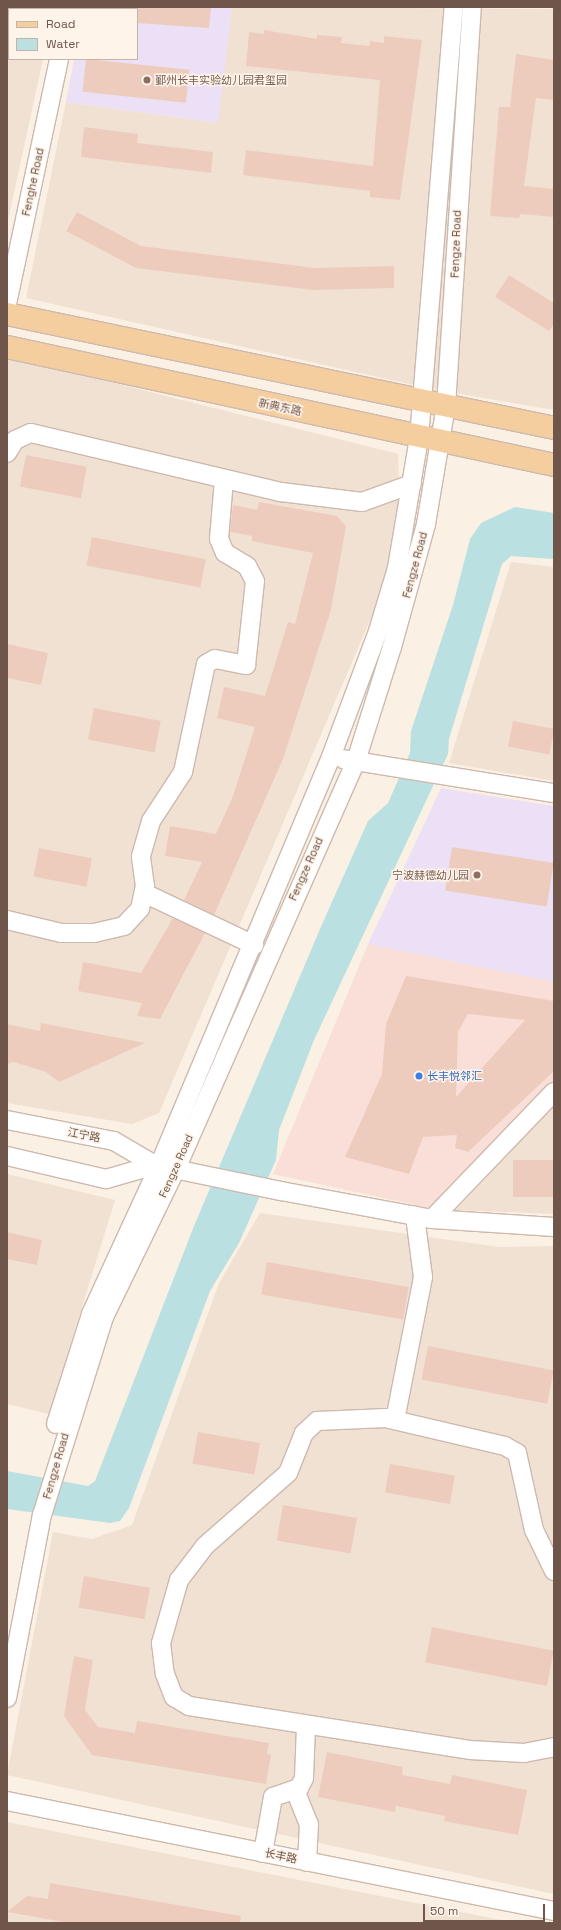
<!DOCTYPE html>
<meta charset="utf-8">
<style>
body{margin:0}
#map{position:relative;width:561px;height:1930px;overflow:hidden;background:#faf0e3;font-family:"Space Grotesk","Noto Sans SC",sans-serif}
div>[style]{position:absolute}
.residential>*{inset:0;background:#f1e1d2}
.commercial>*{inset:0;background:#fadfd8}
.education>*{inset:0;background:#ece0f6}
.water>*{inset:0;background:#bae0e2}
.building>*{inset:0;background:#eeccbd;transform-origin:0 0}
.roads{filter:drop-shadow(1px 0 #cdb9ae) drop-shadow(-1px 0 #cdb9ae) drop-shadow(0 1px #cdb9ae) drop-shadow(0 -1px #cdb9ae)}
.minor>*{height:18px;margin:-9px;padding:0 9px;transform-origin:9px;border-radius:9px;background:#fff}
.major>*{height:22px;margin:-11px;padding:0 11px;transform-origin:11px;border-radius:11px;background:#f5cea0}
.dots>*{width:11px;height:11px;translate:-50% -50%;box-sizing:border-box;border:2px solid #fef4e9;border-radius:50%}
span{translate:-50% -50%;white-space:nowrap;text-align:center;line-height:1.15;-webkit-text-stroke:3px #fef4e9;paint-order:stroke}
.education-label{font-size:11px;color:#785e54}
.left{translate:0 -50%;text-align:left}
.right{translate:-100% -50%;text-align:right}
.street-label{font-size:11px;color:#70554b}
.shop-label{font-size:11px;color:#366cbe}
.frame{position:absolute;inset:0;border:8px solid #70554b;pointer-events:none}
.legend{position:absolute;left:8px;top:8px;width:130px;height:52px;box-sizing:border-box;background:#fef4e9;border:1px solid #c5b4aa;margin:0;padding:5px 7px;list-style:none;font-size:12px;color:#70554b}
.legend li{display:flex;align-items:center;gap:8px;height:20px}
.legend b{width:20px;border:1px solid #c5b4aa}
.scale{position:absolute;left:423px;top:1904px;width:122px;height:18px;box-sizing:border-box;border:2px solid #70554b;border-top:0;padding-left:5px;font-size:12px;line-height:14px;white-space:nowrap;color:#70554b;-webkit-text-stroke:3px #fef4e9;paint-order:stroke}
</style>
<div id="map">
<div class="residential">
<div style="clip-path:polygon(7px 7px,54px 7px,9px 9px,9px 59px,43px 59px,7px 225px)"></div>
<div style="clip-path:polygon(232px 7px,554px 9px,554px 410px,431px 389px,26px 298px,66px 102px,217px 123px)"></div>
<div style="clip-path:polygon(7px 356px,398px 454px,400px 509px,385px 585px,159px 1113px,132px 1124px,7px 1103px)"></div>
<div style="clip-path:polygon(511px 562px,554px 567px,554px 781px,449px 763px)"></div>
<div style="clip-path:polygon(554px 1106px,554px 1214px,456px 1210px)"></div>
<div style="clip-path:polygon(7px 1174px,115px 1200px,49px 1414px,7px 1404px)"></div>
<div style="clip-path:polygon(260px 1213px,499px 1247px,554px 1246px,554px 1894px,7px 1775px,53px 1532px,92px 1539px,132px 1525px,219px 1283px)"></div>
<div style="clip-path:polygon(7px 1822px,516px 1923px,7px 1923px)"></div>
</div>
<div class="commercial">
<div style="clip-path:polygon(368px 944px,554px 982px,554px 1080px,429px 1208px,273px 1174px)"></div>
</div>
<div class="education">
<div style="clip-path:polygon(84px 7px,232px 7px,218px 123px,66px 102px,74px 59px,137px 59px,137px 9px)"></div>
<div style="clip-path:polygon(441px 788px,554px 806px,554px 982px,368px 944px)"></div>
</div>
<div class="water">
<div style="clip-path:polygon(515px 507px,554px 513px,554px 559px,511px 556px,502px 564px,449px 739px,448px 754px,314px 1040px,279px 1130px,276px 1160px,239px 1243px,210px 1291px,129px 1508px,120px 1521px,110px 1523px,7px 1509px,7px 1471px,88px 1486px,95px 1481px,194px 1226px,323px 922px,368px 821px,388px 803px,410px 753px,411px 731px,453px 605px,470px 539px,481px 523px)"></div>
</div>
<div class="building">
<div style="clip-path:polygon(137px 7px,211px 7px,209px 28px,137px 23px)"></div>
<div style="clip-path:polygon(264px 30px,317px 39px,317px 35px,342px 37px,341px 43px,370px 46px,370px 41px,384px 43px,384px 36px,422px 40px,400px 200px,370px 197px,370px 191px,243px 175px,246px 150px,373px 166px,380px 80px,246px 66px,249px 32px,264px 34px)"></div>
<div style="clip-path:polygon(516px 54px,554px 60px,554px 100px,536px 98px,524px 186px,554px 189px,554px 217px,520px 214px,519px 218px,490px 216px,499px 107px,510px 107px)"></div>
<div style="left:86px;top:59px;width:104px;height:33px;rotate:6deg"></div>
<div style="clip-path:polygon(84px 127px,138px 134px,137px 143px,213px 152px,211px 173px,81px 157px)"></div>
<div style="clip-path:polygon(77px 212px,141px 246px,315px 268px,394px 266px,394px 288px,313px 290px,136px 268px,66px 231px)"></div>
<div style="clip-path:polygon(509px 275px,554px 303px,554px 324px,549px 331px,495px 297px)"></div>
<div style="left:26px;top:455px;width:62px;height:32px;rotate:11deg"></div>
<div style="clip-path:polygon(259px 502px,337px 516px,346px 526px,331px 610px,283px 759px,214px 915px,184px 900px,202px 862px,165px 856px,170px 826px,216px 834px,233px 796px,255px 727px,217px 718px,224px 687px,265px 696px,288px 622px,295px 624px,313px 553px,252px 541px,252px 536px,230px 532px,233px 505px,257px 510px)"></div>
<div style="left:92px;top:537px;width:116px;height:29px;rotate:11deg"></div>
<div style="clip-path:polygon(7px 644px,48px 653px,41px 685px,7px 678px)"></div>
<div style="left:94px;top:708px;width:68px;height:32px;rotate:11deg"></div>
<div style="left:513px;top:721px;width:42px;height:26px;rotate:11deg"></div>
<div style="left:452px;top:847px;width:103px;height:44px;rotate:9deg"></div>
<div style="left:39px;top:848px;width:54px;height:29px;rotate:11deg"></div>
<div style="clip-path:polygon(173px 918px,205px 933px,160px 1019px,137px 1016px,142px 1003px,78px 991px,83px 962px,141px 973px)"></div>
<div style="clip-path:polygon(evenodd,406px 976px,554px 1001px,554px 1071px,468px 1152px,455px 1148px,457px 1135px,423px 1137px,409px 1174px,345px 1157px,382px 1074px,386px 1024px,406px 976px,468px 1014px,525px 1020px,456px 1097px,458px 1032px,468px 1014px)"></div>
<div style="clip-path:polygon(41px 1023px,145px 1043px,59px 1082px,46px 1072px,14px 1062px,7px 1064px,7px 1024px,40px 1031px)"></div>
<div style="left:513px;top:1160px;width:41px;height:37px"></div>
<div style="clip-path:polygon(7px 1232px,42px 1240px,37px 1265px,7px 1259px)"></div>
<div style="left:267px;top:1262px;width:144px;height:33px;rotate:10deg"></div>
<div style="left:428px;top:1346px;width:128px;height:34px;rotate:11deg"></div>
<div style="left:198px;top:1432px;width:63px;height:32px;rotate:10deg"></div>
<div style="left:390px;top:1464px;width:66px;height:29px;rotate:10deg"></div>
<div style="left:283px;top:1505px;width:75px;height:36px;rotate:10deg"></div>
<div style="left:84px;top:1576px;width:67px;height:32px;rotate:10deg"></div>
<div style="left:432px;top:1627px;width:124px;height:36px;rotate:11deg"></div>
<div style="clip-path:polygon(74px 1656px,93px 1660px,85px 1710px,98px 1727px,135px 1733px,137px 1721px,269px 1743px,267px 1754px,271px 1755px,266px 1784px,92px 1755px,64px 1716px)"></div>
<div style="clip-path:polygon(327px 1752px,403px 1767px,402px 1775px,450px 1784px,452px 1775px,527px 1790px,518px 1835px,444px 1821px,445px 1816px,396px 1806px,395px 1812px,318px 1797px)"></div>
<div style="clip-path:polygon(50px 1883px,241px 1916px,240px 1923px,69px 1923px,7px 1912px,27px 1896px,48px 1899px)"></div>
</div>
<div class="roads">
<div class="minor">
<div style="left:69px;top:9px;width:2px;rotate:-63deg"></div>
<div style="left:7px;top:304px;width:250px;rotate:-78deg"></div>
<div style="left:7px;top:453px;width:15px;rotate:-58deg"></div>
<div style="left:15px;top:440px;width:17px;rotate:-24deg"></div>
<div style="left:31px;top:433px;width:257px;rotate:13.3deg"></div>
<div style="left:281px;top:492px;width:82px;rotate:7deg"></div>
<div style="left:362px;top:502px;width:53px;rotate:-19.8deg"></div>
<div style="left:343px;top:759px;width:214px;rotate:9.2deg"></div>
<div style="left:144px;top:893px;width:122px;rotate:25.3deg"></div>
<div style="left:7px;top:920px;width:56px;rotate:13.5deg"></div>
<div style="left:61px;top:933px;width:33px"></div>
<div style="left:94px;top:933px;width:31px;rotate:-13deg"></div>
<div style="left:124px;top:926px;width:23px;rotate:-47deg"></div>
<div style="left:140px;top:909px;width:24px;rotate:-78deg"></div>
<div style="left:145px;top:886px;width:30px;rotate:-98deg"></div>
<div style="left:141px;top:856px;width:36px;rotate:-74deg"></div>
<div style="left:151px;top:821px;width:59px;rotate:-56.9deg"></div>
<div style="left:183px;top:772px;width:110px;rotate:-78deg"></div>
<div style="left:206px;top:664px;width:10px;rotate:-29deg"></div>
<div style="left:215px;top:659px;width:32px;rotate:11deg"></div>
<div style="left:246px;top:665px;width:84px;rotate:-83.9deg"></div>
<div style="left:255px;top:581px;width:17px;rotate:-118deg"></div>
<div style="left:247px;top:566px;width:26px;rotate:-149deg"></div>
<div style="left:225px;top:553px;width:15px;rotate:-113deg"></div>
<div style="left:219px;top:539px;width:60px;rotate:-85.2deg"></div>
<div style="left:7px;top:1120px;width:109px;rotate:11.1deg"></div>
<div style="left:114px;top:1141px;width:48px;rotate:30.3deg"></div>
<div style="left:155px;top:1165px;width:129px;rotate:11.7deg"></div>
<div style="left:281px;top:1191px;width:154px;rotate:10.5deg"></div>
<div style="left:432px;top:1219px;width:122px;rotate:3.8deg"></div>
<div style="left:7px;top:1156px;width:102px;rotate:13.1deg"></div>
<div style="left:106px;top:1179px;width:51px;rotate:-15.9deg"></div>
<div style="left:432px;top:1219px;width:176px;rotate:-46.2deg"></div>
<div style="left:395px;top:1420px;width:146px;rotate:-78.9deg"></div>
<div style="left:423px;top:1277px;width:62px;rotate:-97.5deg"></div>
<div style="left:56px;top:1424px;width:115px;rotate:-72.3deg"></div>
<div style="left:91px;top:1314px;width:163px;rotate:-65.3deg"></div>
<div style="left:159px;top:1166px;width:444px;rotate:-67.2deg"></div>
<div style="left:331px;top:757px;width:134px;rotate:-69.5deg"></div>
<div style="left:378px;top:631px;width:66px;rotate:-73.2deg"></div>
<div style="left:397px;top:568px;width:132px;rotate:-80.4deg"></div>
<div style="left:419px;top:438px;width:432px;rotate:-85.4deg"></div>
<div style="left:554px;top:1571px;width:46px;rotate:-116deg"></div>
<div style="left:534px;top:1530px;width:79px;rotate:-102.4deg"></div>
<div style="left:517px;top:1453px;width:14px;rotate:-150deg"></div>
<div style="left:505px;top:1446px;width:122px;rotate:-166.8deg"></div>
<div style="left:386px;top:1418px;width:69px;rotate:177.5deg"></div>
<div style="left:317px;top:1421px;width:18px;rotate:137deg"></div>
<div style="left:304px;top:1433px;width:43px;rotate:111.8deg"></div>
<div style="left:288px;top:1473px;width:111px;rotate:138.7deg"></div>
<div style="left:205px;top:1546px;width:43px;rotate:127.4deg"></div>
<div style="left:179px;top:1580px;width:66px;rotate:105.9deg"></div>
<div style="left:161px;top:1643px;width:31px;rotate:83deg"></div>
<div style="left:165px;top:1674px;width:25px;rotate:69deg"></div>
<div style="left:174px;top:1697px;width:17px;rotate:31deg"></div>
<div style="left:189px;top:1706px;width:284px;rotate:8.9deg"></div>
<div style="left:470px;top:1750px;width:54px;rotate:3.2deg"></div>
<div style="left:524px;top:1753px;width:31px;rotate:-11deg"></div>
<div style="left:7px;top:1698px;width:186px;rotate:-79.2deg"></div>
<div style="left:42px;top:1515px;width:207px;rotate:-72.6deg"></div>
<div style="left:104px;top:1317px;width:165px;rotate:-64.1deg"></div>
<div style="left:176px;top:1169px;width:446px;rotate:-66.2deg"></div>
<div style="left:356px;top:761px;width:120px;rotate:-72.5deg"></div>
<div style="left:392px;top:647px;width:128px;rotate:-74.5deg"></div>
<div style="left:426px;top:524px;width:120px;rotate:-80.4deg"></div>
<div style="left:446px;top:406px;width:400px;rotate:-86.3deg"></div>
<div style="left:295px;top:1790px;width:37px;rotate:68deg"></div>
<div style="left:309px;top:1824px;width:38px;rotate:93deg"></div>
<div style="left:7px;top:1801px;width:558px;rotate:11.37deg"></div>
<div style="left:263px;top:1853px;width:57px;rotate:-79.9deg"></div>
<div style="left:273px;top:1797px;width:28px;rotate:-19deg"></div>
<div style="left:299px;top:1788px;width:11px;rotate:-63deg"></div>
<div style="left:304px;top:1778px;width:52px;rotate:-87.8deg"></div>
</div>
<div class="major">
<div style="left:7px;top:314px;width:559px;rotate:11.77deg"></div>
<div style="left:7px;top:347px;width:560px;rotate:12.17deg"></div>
</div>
</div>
<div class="dots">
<div style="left:147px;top:80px;background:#8d6e63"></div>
<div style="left:477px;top:875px;background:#8d6e63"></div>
<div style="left:419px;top:1076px;background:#3f7fe0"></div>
</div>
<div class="education-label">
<span class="left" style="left:155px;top:80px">鄞州长丰实验幼儿园君玺园</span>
<span class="right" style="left:469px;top:875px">宁波赫德幼儿园</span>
</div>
<div class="street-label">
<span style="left:33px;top:182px;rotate:-78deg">Fenghe Road</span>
<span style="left:456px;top:244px;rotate:-88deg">Fengze Road</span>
<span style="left:280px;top:407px;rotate:12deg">新典东路</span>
<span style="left:415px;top:565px;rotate:-75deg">Fengze Road</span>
<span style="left:306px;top:869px;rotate:-66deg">Fengze Road</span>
<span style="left:84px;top:1135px;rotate:11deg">江宁路</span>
<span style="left:176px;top:1166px;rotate:-66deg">Fengze Road</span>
<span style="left:56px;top:1466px;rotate:-74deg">Fengze Road</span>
<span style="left:281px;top:1856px;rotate:12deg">长丰路</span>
</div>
<div class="shop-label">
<span class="left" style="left:427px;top:1076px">长丰悦邻汇</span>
</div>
<div class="frame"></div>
<ul class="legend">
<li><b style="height:5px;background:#f5cea0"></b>Road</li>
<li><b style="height:11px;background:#bae0e2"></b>Water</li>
</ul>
<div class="scale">50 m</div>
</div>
